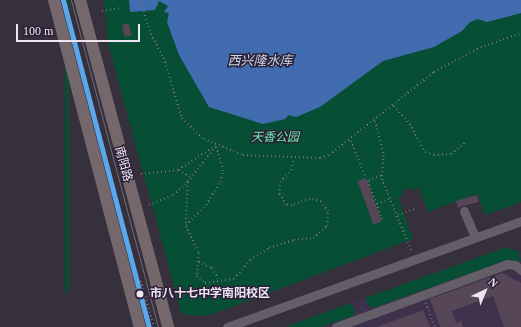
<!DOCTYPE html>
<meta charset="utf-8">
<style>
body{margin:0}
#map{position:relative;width:521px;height:327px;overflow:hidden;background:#362f3c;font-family:"Times New Roman","Noto Sans SC",serif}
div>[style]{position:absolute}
.built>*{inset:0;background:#3f304b}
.green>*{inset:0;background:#074f34;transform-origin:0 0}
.water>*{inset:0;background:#426cb0}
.building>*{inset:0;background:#574658;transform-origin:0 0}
.path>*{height:1.5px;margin-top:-0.75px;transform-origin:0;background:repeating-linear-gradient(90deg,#736e78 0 1px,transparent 0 4px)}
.minor>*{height:9px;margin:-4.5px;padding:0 4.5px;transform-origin:4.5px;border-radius:4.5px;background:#635e68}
.major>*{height:12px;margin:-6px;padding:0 6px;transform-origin:6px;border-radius:6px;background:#74686d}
.tram>*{height:1px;margin:-0.5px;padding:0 0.5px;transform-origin:0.5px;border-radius:0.5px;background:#6f6a73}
.tram-1>*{height:5px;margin:-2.5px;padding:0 2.5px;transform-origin:2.5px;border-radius:2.5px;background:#5aa8eb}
.dots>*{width:11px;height:11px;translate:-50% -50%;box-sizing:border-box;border:2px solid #2d2037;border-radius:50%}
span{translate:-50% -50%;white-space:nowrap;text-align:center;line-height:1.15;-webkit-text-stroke:3px #2d2037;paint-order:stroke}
.park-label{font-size:12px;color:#66efaa;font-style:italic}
.street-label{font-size:12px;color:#ede5f4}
.stop-label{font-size:12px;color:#ede5f4;font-weight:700}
.left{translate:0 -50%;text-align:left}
.water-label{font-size:13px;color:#ccd9ed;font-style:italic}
.north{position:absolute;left:465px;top:271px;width:40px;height:40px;-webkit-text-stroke:3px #2d2037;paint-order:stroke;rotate:44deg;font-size:11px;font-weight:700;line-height:16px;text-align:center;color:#ede5f4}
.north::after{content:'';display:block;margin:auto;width:14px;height:18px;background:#ede5f4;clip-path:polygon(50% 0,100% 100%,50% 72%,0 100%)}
.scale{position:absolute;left:16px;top:24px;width:124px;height:18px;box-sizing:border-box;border:2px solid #ede5f4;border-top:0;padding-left:5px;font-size:12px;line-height:14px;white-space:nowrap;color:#ede5f4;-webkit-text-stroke:3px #2d2037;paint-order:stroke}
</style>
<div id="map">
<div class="built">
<div style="clip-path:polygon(504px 248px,521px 253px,521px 327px,285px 327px)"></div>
</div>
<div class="green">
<div style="left:65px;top:0;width:4px;height:292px"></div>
<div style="clip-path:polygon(104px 0,521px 0,521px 202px,485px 215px,477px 194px,428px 212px,419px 188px,412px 190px,411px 187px,403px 190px,404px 194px,398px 197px,413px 239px,207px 316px,187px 315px,181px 312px,108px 43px)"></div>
<div style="clip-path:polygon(504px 248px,519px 251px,521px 262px,509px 259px,373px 308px,368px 306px,365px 298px)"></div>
<div style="clip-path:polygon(352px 303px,355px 312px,352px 316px,322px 327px,285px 327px)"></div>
</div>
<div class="water">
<div style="clip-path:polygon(129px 0,521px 0,521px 13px,487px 22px,478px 19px,470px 22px,462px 31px,434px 47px,383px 61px,320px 107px,296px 117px,289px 115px,285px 119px,263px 124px,209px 107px,179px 55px,167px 22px,169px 13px,164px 12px,168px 6px,159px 1px,155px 10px,130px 12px)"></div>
</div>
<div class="building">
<div style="clip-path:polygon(128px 23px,132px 35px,125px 37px,122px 25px)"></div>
<div style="left:366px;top:178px;width:46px;height:9px;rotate:70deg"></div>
<div style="left:477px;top:195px;width:7px;height:22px;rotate:74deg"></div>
<div style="clip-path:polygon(502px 273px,521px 283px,521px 327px,504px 327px,493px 296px,452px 311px,456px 323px,461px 321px,463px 327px,440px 327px,430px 299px)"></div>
<div style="clip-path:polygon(423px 310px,430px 327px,377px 327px)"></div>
</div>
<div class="path">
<div style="left:140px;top:0;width:36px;rotate:72deg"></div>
<div style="left:151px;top:34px;width:27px;rotate:62deg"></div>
<div style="left:164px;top:58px;width:63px;rotate:73.3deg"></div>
<div style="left:182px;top:118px;width:30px;rotate:44deg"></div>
<div style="left:204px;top:139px;width:42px;rotate:22.3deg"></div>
<div style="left:243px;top:155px;width:77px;rotate:2.2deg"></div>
<div style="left:320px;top:158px;width:9px;rotate:-18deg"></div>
<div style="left:329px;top:155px;width:134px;rotate:-38.3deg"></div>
<div style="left:434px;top:72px;width:49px;rotate:-28.1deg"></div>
<div style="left:477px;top:49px;width:47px;rotate:-20deg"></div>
<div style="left:102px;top:11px;width:19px;rotate:-9deg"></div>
<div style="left:394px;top:106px;width:24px;rotate:48deg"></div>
<div style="left:410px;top:124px;width:32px;rotate:62deg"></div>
<div style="left:425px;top:152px;width:9px;rotate:18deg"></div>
<div style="left:434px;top:155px;width:17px;rotate:-3deg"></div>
<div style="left:451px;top:154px;width:19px;rotate:-39deg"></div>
<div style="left:375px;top:121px;width:35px;rotate:75deg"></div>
<div style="left:384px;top:155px;width:24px;rotate:95deg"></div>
<div style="left:382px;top:179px;width:79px;rotate:67.7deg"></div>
<div style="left:351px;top:141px;width:38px;rotate:68deg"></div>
<div style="left:179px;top:170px;width:15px;rotate:32deg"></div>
<div style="left:141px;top:174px;width:37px;rotate:-6deg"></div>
<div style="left:178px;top:170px;width:44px;rotate:-33deg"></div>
<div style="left:381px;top:176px;width:14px;rotate:159deg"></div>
<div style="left:368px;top:181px;width:43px;rotate:69.4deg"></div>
<div style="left:188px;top:182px;width:44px;rotate:92.6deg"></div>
<div style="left:186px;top:226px;width:30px;rotate:64deg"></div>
<div style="left:199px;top:253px;width:23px;rotate:95deg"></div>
<div style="left:197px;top:276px;width:11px;rotate:41deg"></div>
<div style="left:205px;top:283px;width:29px;rotate:-8deg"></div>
<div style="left:234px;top:279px;width:25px;rotate:-50deg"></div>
<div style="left:250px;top:260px;width:22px;rotate:-32deg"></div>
<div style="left:269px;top:248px;width:26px;rotate:-18deg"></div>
<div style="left:294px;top:240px;width:19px;rotate:-6deg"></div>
<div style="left:313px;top:238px;width:18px;rotate:-41deg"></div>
<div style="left:327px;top:226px;width:14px;rotate:-86deg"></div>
<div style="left:328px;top:212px;width:12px;rotate:-125deg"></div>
<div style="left:321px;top:202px;width:11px;rotate:-165deg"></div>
<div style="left:310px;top:199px;width:19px;rotate:159deg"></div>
<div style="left:292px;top:206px;width:6px;rotate:-171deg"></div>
<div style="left:286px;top:205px;width:13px;rotate:-122deg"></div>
<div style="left:279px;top:194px;width:12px;rotate:-85deg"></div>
<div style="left:280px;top:182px;width:16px;rotate:-47deg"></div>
<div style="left:291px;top:170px;width:12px;rotate:-76deg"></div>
<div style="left:377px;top:204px;width:15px;rotate:-23deg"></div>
<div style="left:149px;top:205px;width:26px;rotate:-23deg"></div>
<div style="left:173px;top:195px;width:16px;rotate:-40deg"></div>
<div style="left:185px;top:185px;width:50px;rotate:-51.5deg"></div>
<div style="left:398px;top:215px;width:17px;rotate:-21deg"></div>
<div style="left:186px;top:225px;width:28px;rotate:-45deg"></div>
<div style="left:206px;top:205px;width:27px;rotate:-59deg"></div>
<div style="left:220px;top:182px;width:11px;rotate:-75deg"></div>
<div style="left:223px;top:171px;width:26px;rotate:-106deg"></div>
<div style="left:199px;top:262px;width:14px;rotate:25deg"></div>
<div style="left:212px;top:268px;width:12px;rotate:59deg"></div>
<div style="left:141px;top:281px;width:47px;rotate:73.9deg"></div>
<div style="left:426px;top:303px;width:26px;rotate:69deg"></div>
</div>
<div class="minor">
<div style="left:464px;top:211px;width:28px;rotate:67deg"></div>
<div style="left:227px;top:327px;width:313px;rotate:-19.8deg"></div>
<div style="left:336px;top:327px;width:182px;rotate:-20.2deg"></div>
<div style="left:507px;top:264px;width:8px;rotate:7deg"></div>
<div style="left:515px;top:265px;width:8px;rotate:40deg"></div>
</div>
<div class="major">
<div style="left:54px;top:0;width:338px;rotate:75.3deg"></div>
<div style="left:80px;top:0;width:339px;rotate:74.9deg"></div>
</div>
<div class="tram">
<div style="left:71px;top:0;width:338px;rotate:75.1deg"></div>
</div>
<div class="tram-1">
<div style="left:63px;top:0;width:338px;rotate:75.3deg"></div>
</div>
<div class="dots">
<div style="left:140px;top:294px;background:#ede5f4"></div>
</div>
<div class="park-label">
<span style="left:275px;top:138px">天香公园</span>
</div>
<div class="street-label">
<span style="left:123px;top:164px;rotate:75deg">南阳路</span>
</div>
<div class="stop-label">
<span class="left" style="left:150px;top:294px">市八十七中学南阳校区</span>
</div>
<div class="water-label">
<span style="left:260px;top:61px">西兴隆水库</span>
</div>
<div class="north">N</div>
<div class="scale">100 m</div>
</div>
